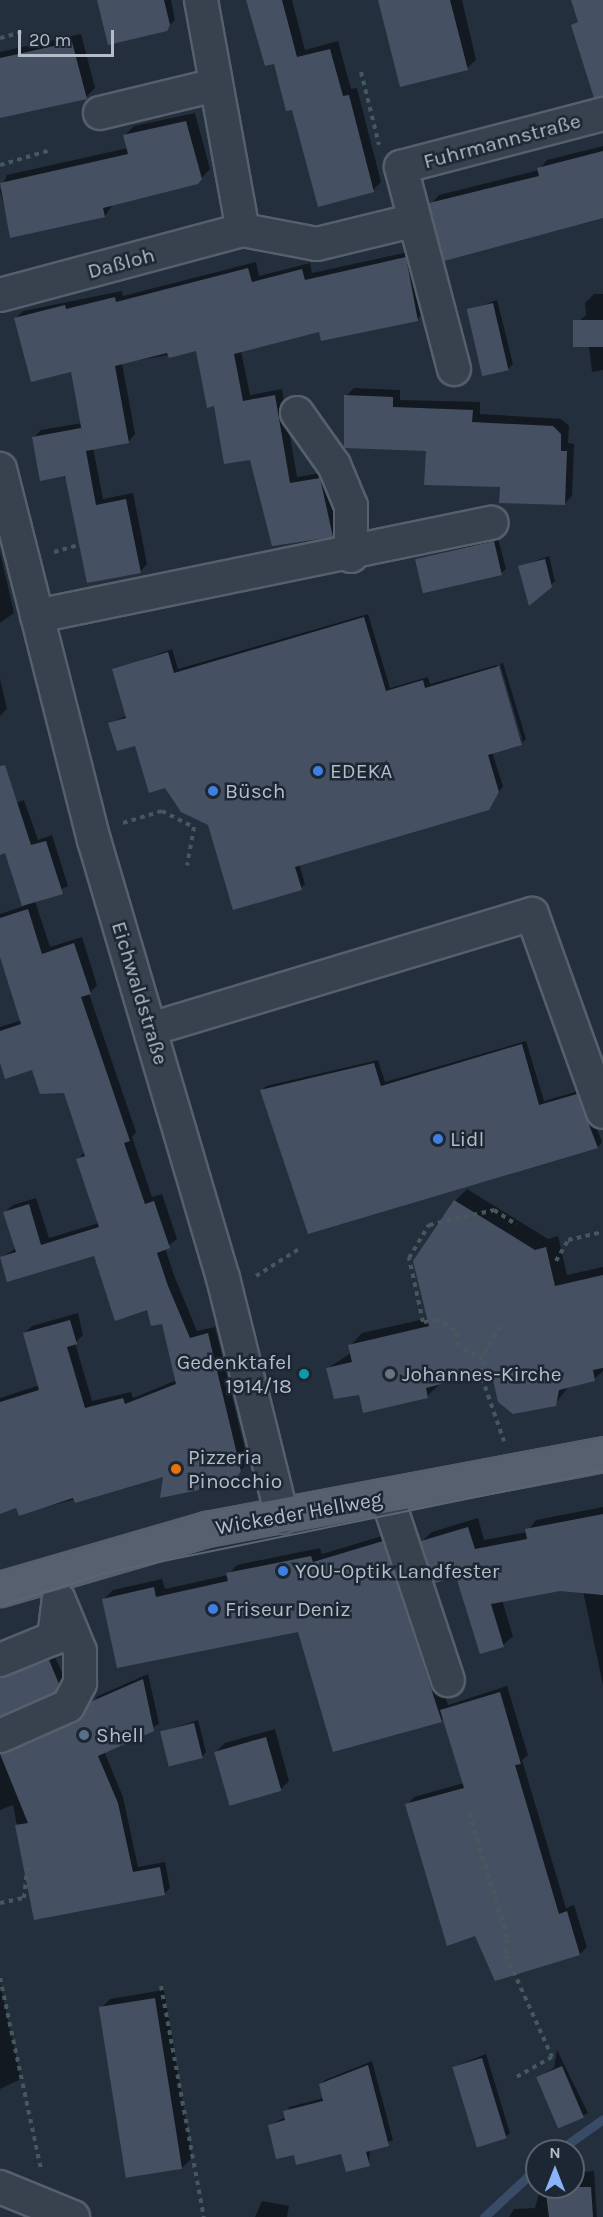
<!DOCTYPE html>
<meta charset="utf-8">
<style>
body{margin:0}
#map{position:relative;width:603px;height:2217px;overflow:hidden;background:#242f3e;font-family:Karla,sans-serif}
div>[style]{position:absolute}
.shadow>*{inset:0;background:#0007}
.stream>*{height:9px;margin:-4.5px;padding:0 4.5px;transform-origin:4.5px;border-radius:4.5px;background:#394c67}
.building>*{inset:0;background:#455162;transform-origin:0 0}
.path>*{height:4px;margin-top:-2px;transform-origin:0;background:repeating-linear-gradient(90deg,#44595c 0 4.5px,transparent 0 9px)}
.roads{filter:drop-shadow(2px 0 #565f6c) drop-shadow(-2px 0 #565f6c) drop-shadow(0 2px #565f6c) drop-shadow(0 -2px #565f6c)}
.minor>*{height:32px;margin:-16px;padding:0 16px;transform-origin:16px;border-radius:16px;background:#38414e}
.major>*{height:33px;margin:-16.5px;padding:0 16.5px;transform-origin:16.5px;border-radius:16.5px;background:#56606e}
.tram>*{height:1.5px;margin:-0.75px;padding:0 0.75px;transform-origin:0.75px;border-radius:0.75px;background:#5a6575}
.dots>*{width:16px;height:16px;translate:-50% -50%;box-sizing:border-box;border:3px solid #1d2633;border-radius:50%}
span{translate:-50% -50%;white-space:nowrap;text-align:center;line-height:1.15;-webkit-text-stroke:5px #1d2633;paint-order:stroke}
.street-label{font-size:21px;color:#b4bcc9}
.poi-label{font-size:21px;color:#b4bcc9}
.left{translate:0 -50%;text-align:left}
.right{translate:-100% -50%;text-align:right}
.north{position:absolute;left:525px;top:2139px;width:60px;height:60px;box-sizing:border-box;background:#1d2633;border:2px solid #59626f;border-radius:50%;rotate:0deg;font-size:16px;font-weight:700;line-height:24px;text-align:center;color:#b4bcc9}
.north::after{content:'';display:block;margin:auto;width:21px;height:27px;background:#8ab4f8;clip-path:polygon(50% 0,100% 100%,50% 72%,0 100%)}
.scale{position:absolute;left:18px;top:30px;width:96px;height:27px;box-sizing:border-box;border:3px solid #b4bcc9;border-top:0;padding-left:8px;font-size:18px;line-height:21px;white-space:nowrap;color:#b4bcc9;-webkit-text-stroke:4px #1d2633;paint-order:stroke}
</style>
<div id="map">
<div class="shadow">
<div style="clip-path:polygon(98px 0,171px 0,175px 20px,166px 29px)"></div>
<div style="clip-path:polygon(246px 0,292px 0,305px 50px,338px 41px,351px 89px,357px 88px,381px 182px,373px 190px,293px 108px)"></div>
<div style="clip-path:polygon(379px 0,462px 0,476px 60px,467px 68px)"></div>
<div style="clip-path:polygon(81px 34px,95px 88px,86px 97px,0 117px,0 52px)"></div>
<div style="clip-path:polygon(195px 113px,210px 169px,197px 183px,113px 204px,105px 216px,12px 236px,0 191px,7px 175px,128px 148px,125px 135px,134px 126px)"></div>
<div style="clip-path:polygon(603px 146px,603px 216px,431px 204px,439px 195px,539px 170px,547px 160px)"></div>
<div style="clip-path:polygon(413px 251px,424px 312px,417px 320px,320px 330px,241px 351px,250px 395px,282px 389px,297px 477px,327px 472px,339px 528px,332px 536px,251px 458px,215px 404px,197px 350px,122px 363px,135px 434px,128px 442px,93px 448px,103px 499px,133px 493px,147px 564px,140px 572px,33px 438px,41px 430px,82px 423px,73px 370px,16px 318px,23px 311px,122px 291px,123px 296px,256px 262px,259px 276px,310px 263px,312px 273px)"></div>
<div style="clip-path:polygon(594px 294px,603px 294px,603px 370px,592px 372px,589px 347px,575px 325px,586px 315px,585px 303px)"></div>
<div style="clip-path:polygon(497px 300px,513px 364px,508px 369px,469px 310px)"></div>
<div style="clip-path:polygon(354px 388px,400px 390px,400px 400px,480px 402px,480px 414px,561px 419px,569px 426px,568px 443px,574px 444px,572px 496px,564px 504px,501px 486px,427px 449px,346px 396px)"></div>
<div style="clip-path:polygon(498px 538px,506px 569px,501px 573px,417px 560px)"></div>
<div style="clip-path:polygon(0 552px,14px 613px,0 623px)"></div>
<div style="clip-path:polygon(549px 556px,555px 581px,551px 585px,520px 567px)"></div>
<div style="clip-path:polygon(368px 614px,390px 688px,428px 677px,430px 684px,497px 665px,522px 743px,492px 752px,503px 786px,488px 809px,299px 864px,305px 884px,301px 888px,209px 824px,136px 744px,110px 724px,127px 715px,114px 670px,172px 649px,178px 669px)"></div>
<div style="clip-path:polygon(503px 663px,526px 739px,523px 742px,500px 664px)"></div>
<div style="clip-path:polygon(0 679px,7px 709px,0 716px)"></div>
<div style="clip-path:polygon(0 768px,10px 805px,24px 800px,38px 840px,52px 835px,68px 886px,35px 901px,50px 947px,82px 937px,97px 985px,89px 994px,136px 1132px,132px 1137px,152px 1197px,162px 1194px,177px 1239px,165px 1248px,175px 1278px,197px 1331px,215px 1327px,248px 1462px,232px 1482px,164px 1475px,20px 1514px,17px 1507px,0 1512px,0 1398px,40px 1385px,25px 1333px,32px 1326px,78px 1313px,83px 1335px,75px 1343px,92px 1401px,131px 1392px,133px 1398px,177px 1380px,163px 1322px,95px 1255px,1px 1258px,16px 1248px,5px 1212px,13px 1205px,36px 1198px,49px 1238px,99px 1223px,77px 1160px,85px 1152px,65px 1091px,33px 1068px,0 1058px,0 1027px,22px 1020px,0 952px,0 914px,24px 906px,6px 851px,0 854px)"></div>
<div style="clip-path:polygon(526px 1041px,544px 1101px,582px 1090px,602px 1142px,598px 1147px,309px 1232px,262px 1090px,266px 1086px,378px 1060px,385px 1082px)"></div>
<div style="clip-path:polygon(467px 1189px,548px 1239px,558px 1236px,567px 1275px,603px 1267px,603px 1371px,594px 1379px,569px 1386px,555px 1404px,493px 1369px,440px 1384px,427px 1396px,360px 1393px,328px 1368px,351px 1353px,350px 1346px,362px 1333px,429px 1318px,455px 1201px)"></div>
<div style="clip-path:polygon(603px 1507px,603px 1685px,583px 1591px,560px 1589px,502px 1600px,513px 1636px,503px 1645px,457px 1575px,422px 1541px,432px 1532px,478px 1518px,484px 1540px,527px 1532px,536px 1520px)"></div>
<div style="clip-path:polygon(392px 1533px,448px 1705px,507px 1686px,528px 1755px,522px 1760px,566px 1908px,574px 1905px,587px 1947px,580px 1954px,476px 1934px,407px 1805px,414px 1797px,464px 1783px,444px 1718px,441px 1721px,299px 1630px,104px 1599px,113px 1590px,162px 1579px,165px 1589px,228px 1575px,237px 1565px,320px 1548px,322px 1554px)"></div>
<div style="clip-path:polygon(54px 1655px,64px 1677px,60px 1684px,0 1717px,0 1677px)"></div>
<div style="clip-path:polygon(148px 1674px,159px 1724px,104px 1751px,123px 1797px,138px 1867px,165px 1862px,170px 1888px,164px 1894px,35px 1918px,13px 1805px,0 1810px,0 1746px,14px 1747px,80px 1718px,98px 1696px)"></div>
<div style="clip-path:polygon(198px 1720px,206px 1752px,202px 1757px,162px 1732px)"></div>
<div style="clip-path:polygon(275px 1729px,289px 1781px,280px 1790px,216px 1752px,225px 1743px)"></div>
<div style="clip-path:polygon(0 1983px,21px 2079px,0 2089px)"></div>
<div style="clip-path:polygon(164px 1990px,192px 2158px,183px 2167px,128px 2176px,101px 2008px,110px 1999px)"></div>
<div style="clip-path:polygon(557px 2050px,588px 2113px,558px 2128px,538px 2077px,554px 2068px)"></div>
<div style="clip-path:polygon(486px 2054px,510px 2133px,505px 2137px,453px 2067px)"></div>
<div style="clip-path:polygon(372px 2061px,393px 2140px,370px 2149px,369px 2165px,342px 2152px,295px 2153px,269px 2125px,286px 2117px,289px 2107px,324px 2098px,320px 2084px,325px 2080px)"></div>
<div style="clip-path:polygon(594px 2171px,597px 2217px,509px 2217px,514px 2209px,535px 2208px,539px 2194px,573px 2187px,573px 2173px)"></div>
<div style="clip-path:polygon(262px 2201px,289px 2206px,287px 2217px,255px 2217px)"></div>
</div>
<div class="stream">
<div style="left:558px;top:2151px;width:55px;rotate:-35.4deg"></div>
<div style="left:484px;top:2217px;width:72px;rotate:-42.8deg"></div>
</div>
<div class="building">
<div style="clip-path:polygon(97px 0,164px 0,170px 25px,167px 31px,108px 45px)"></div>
<div style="clip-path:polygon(246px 0,282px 0,297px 57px,330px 49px,343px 96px,349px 95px,374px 192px,318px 207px,292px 110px,286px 111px,274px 64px,265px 66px)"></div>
<div style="clip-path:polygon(378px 0,450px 0,468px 70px,400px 87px)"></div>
<div style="clip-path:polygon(571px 0,603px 0,603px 97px,594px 98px,571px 25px,578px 22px)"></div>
<div style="clip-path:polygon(72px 42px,87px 99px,0 118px,0 58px)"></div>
<div style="clip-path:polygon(186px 121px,202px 179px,198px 184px,103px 208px,105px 217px,10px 238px,0 183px,128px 154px,123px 135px)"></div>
<div style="clip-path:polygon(603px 151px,603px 218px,444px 261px,429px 203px,539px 176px,537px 168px)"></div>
<div style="clip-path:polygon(406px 257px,418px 321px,321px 341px,319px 332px,234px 354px,243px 401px,275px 395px,290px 483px,320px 478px,333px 537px,272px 546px,250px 460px,224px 464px,214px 406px,207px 408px,196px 351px,169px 358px,167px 353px,115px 366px,129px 443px,86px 451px,96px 505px,126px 499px,141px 573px,87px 583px,65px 476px,40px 481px,32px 437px,81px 428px,83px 438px,71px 372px,31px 382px,14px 318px,65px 305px,66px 309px,115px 297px,116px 302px,248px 268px,252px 282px,302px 269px,305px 280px)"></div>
<div style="left:493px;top:303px;width:69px;height:27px;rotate:77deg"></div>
<div style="left:603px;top:320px;width:27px;height:30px;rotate:90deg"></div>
<div style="clip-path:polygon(344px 395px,393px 397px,393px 407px,473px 410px,472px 422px,553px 426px,561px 434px,561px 451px,567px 451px,565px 505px,499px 503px,500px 487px,424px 485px,426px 451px,344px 448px)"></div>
<div style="left:494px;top:541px;width:35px;height:81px;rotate:77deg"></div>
<div style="clip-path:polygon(545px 559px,552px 587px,529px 606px,518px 566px)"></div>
<div style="clip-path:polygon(364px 617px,386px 691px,423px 680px,425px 688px,499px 666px,522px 745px,488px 755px,499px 792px,489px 810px,295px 867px,302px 890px,233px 910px,208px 825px,181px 812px,165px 788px,149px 793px,135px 746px,117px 751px,108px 723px,126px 718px,112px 669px,168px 652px,174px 673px)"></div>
<div style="clip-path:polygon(5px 765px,31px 845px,46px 841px,63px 894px,22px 906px,5px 853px,0 855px,0 766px)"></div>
<div style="clip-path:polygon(28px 909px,42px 954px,74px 943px,91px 994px,81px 997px,130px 1141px,124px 1143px,145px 1204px,154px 1201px,170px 1248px,157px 1253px,168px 1286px,190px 1338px,208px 1333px,241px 1471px,233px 1483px,160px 1498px,163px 1477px,75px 1503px,73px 1498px,19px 1516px,16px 1508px,0 1514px,0 1402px,39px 1390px,23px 1333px,70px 1320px,77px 1344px,67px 1347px,85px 1408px,123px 1398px,125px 1404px,176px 1384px,162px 1324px,151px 1326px,147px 1310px,115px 1321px,94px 1256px,7px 1282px,0 1257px,16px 1252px,3px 1212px,29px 1204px,41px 1245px,99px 1227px,76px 1159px,85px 1156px,64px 1093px,40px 1094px,32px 1070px,5px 1079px,0 1063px,0 1031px,21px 1024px,0 957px,0 918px)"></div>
<div style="clip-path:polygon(522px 1044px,539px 1105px,577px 1094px,598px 1148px,308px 1234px,260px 1090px,374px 1063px,381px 1086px)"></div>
<div style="clip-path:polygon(454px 1200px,535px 1250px,546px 1247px,555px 1286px,603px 1275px,603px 1368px,593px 1370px,595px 1381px,559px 1390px,556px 1406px,513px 1414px,498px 1402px,491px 1371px,426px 1388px,428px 1398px,363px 1413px,359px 1395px,334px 1399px,326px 1368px,352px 1362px,348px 1345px,429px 1326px,413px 1261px)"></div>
<div style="clip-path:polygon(603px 1514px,603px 1595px,560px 1591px,491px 1604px,504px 1647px,480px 1654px,456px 1577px,435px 1583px,421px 1541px,468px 1527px,475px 1549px,527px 1539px,525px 1529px)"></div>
<div style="clip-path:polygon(383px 1541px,442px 1722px,333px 1752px,298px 1632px,117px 1668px,102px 1599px,154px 1587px,156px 1597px,228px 1581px,226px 1573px,311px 1556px,313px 1562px)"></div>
<div style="clip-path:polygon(49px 1660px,59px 1684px,55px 1692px,0 1716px,0 1678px)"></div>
<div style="clip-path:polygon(143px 1679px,154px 1731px,98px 1756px,118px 1803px,133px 1872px,160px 1867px,165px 1895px,34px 1920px,15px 1825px,28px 1823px,0 1754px,75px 1722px,90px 1702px)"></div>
<div style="clip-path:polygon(500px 1692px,521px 1764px,515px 1765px,559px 1914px,567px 1911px,580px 1955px,495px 1981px,475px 1936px,447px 1946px,405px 1804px,464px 1788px,440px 1710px)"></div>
<div style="left:194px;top:1723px;width:36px;height:35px;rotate:76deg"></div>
<div style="left:266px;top:1737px;width:56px;height:54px;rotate:74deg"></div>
<div style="left:155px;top:1998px;width:173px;height:57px;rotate:81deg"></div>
<div style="left:482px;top:2058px;width:84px;height:31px;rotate:73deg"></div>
<div style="clip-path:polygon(368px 2065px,389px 2146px,366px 2152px,370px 2166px,346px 2172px,341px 2154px,296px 2165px,294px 2155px,276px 2159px,268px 2125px,285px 2120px,283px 2111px,323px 2101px,319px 2084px)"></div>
<div style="left:562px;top:2066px;width:56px;height:28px;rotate:67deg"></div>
<div style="clip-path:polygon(561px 2187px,591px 2187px,593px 2217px,549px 2217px,546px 2194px,562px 2193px)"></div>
</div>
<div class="path">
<div style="left:0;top:38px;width:24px;rotate:-15deg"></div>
<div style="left:361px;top:72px;width:75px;rotate:76.1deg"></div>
<div style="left:0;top:165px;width:53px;rotate:-16.4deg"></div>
<div style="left:54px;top:552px;width:26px;rotate:-16deg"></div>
<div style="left:123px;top:823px;width:41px;rotate:-17.1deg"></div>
<div style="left:162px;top:811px;width:36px;rotate:27deg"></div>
<div style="left:194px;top:827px;width:39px;rotate:100deg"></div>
<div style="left:556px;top:1261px;width:24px;rotate:-60deg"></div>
<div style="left:568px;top:1240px;width:36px;rotate:-13deg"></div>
<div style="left:256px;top:1276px;width:51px;rotate:-32.1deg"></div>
<div style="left:500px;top:1326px;width:30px;rotate:120deg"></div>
<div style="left:485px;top:1352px;width:26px;rotate:97deg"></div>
<div style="left:482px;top:1378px;width:67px;rotate:70.8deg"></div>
<div style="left:483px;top:1359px;width:27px;rotate:-152deg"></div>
<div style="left:459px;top:1346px;width:16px;rotate:-104deg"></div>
<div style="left:455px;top:1330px;width:21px;rotate:-151deg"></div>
<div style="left:437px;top:1320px;width:14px;rotate:172deg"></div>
<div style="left:423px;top:1322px;width:66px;rotate:-102.3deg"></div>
<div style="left:409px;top:1258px;width:39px;rotate:-59deg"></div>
<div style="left:429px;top:1225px;width:67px;rotate:-13deg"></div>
<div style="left:494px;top:1210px;width:27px;rotate:33deg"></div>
<div style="left:469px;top:1813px;width:133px;rotate:72.9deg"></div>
<div style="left:508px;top:1940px;width:15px;rotate:98deg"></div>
<div style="left:506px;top:1955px;width:112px;rotate:65.7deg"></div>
<div style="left:552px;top:2057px;width:45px;rotate:150.6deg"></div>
<div style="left:0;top:1903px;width:25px;rotate:-12deg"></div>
<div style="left:24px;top:1898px;width:30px;rotate:-84deg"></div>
<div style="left:0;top:1978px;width:196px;rotate:77.9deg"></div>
<div style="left:161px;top:1986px;width:235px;rotate:79.5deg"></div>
</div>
<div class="roads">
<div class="minor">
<div style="left:201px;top:0;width:234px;rotate:79.7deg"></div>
<div style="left:100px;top:113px;width:119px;rotate:-13.6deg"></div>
<div style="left:0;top:295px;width:252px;rotate:-15deg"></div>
<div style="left:243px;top:230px;width:75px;rotate:10.7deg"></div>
<div style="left:317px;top:244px;width:84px;rotate:-13.7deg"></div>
<div style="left:454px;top:369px;width:209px;rotate:-104.7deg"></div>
<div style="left:401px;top:167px;width:209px;rotate:-14.7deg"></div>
<div style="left:297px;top:413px;width:64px;rotate:54.6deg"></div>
<div style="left:334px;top:465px;width:44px;rotate:67.5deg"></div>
<div style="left:351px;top:506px;width:50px;rotate:90deg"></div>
<div style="left:0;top:469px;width:383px;rotate:75.8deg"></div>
<div style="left:94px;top:840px;width:457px;rotate:73.6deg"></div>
<div style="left:223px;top:1278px;width:246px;rotate:76.1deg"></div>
<div style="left:37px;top:616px;width:464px;rotate:-11.6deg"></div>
<div style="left:151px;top:1029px;width:398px;rotate:-16.8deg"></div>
<div style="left:532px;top:914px;width:210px;rotate:70.3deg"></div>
<div style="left:387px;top:1497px;width:193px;rotate:71.6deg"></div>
<div style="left:0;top:1660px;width:58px;rotate:-22.2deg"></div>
<div style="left:54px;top:1638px;width:39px;rotate:-83deg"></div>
<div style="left:0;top:1736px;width:74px;rotate:-23.8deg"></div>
<div style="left:68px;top:1706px;width:26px;rotate:-62deg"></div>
<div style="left:80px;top:1683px;width:32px;rotate:-90deg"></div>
<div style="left:80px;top:1651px;width:50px;rotate:-112.4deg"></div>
<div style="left:0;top:2187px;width:79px;rotate:22.3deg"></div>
</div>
<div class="major">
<div style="left:0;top:1589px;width:216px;rotate:-16.2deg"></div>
<div style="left:207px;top:1529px;width:403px;rotate:-10.7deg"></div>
</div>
</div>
<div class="tram">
<div style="left:0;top:1606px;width:110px;rotate:-17.4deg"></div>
<div style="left:105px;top:1573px;width:508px;rotate:-11.58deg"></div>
</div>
<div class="dots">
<div style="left:318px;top:771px;background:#3f7fe0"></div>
<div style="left:213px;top:791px;background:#3f7fe0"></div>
<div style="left:438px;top:1139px;background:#3f7fe0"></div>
<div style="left:304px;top:1374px;background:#0f9aa8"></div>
<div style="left:390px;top:1374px;background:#6b7280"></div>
<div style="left:176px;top:1469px;background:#e8710a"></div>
<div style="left:283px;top:1571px;background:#3f7fe0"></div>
<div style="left:213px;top:1609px;background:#3f7fe0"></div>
<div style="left:84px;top:1735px;background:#5c6f8a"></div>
</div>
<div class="street-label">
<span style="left:502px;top:141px;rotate:-15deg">Fuhrmannstraße</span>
<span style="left:121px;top:263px;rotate:-15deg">Daßloh</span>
<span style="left:140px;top:993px;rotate:73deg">Eichwaldstraße</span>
<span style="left:299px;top:1513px;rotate:-10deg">Wickeder Hellweg</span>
</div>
<div class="poi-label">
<span class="left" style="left:330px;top:771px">EDEKA</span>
<span class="left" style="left:225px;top:791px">Büsch</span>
<span class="left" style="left:450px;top:1139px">Lidl</span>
<span class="right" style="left:292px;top:1374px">Gedenktafel<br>1914/18</span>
<span class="left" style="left:402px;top:1374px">Johannes-Kirche</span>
<span class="left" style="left:188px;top:1469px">Pizzeria<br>Pinocchio</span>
<span class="left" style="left:295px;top:1571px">YOU-Optik Landfester</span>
<span class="left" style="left:225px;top:1609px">Friseur Deniz</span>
<span class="left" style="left:96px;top:1735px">Shell</span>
</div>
<div class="north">N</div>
<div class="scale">20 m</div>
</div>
